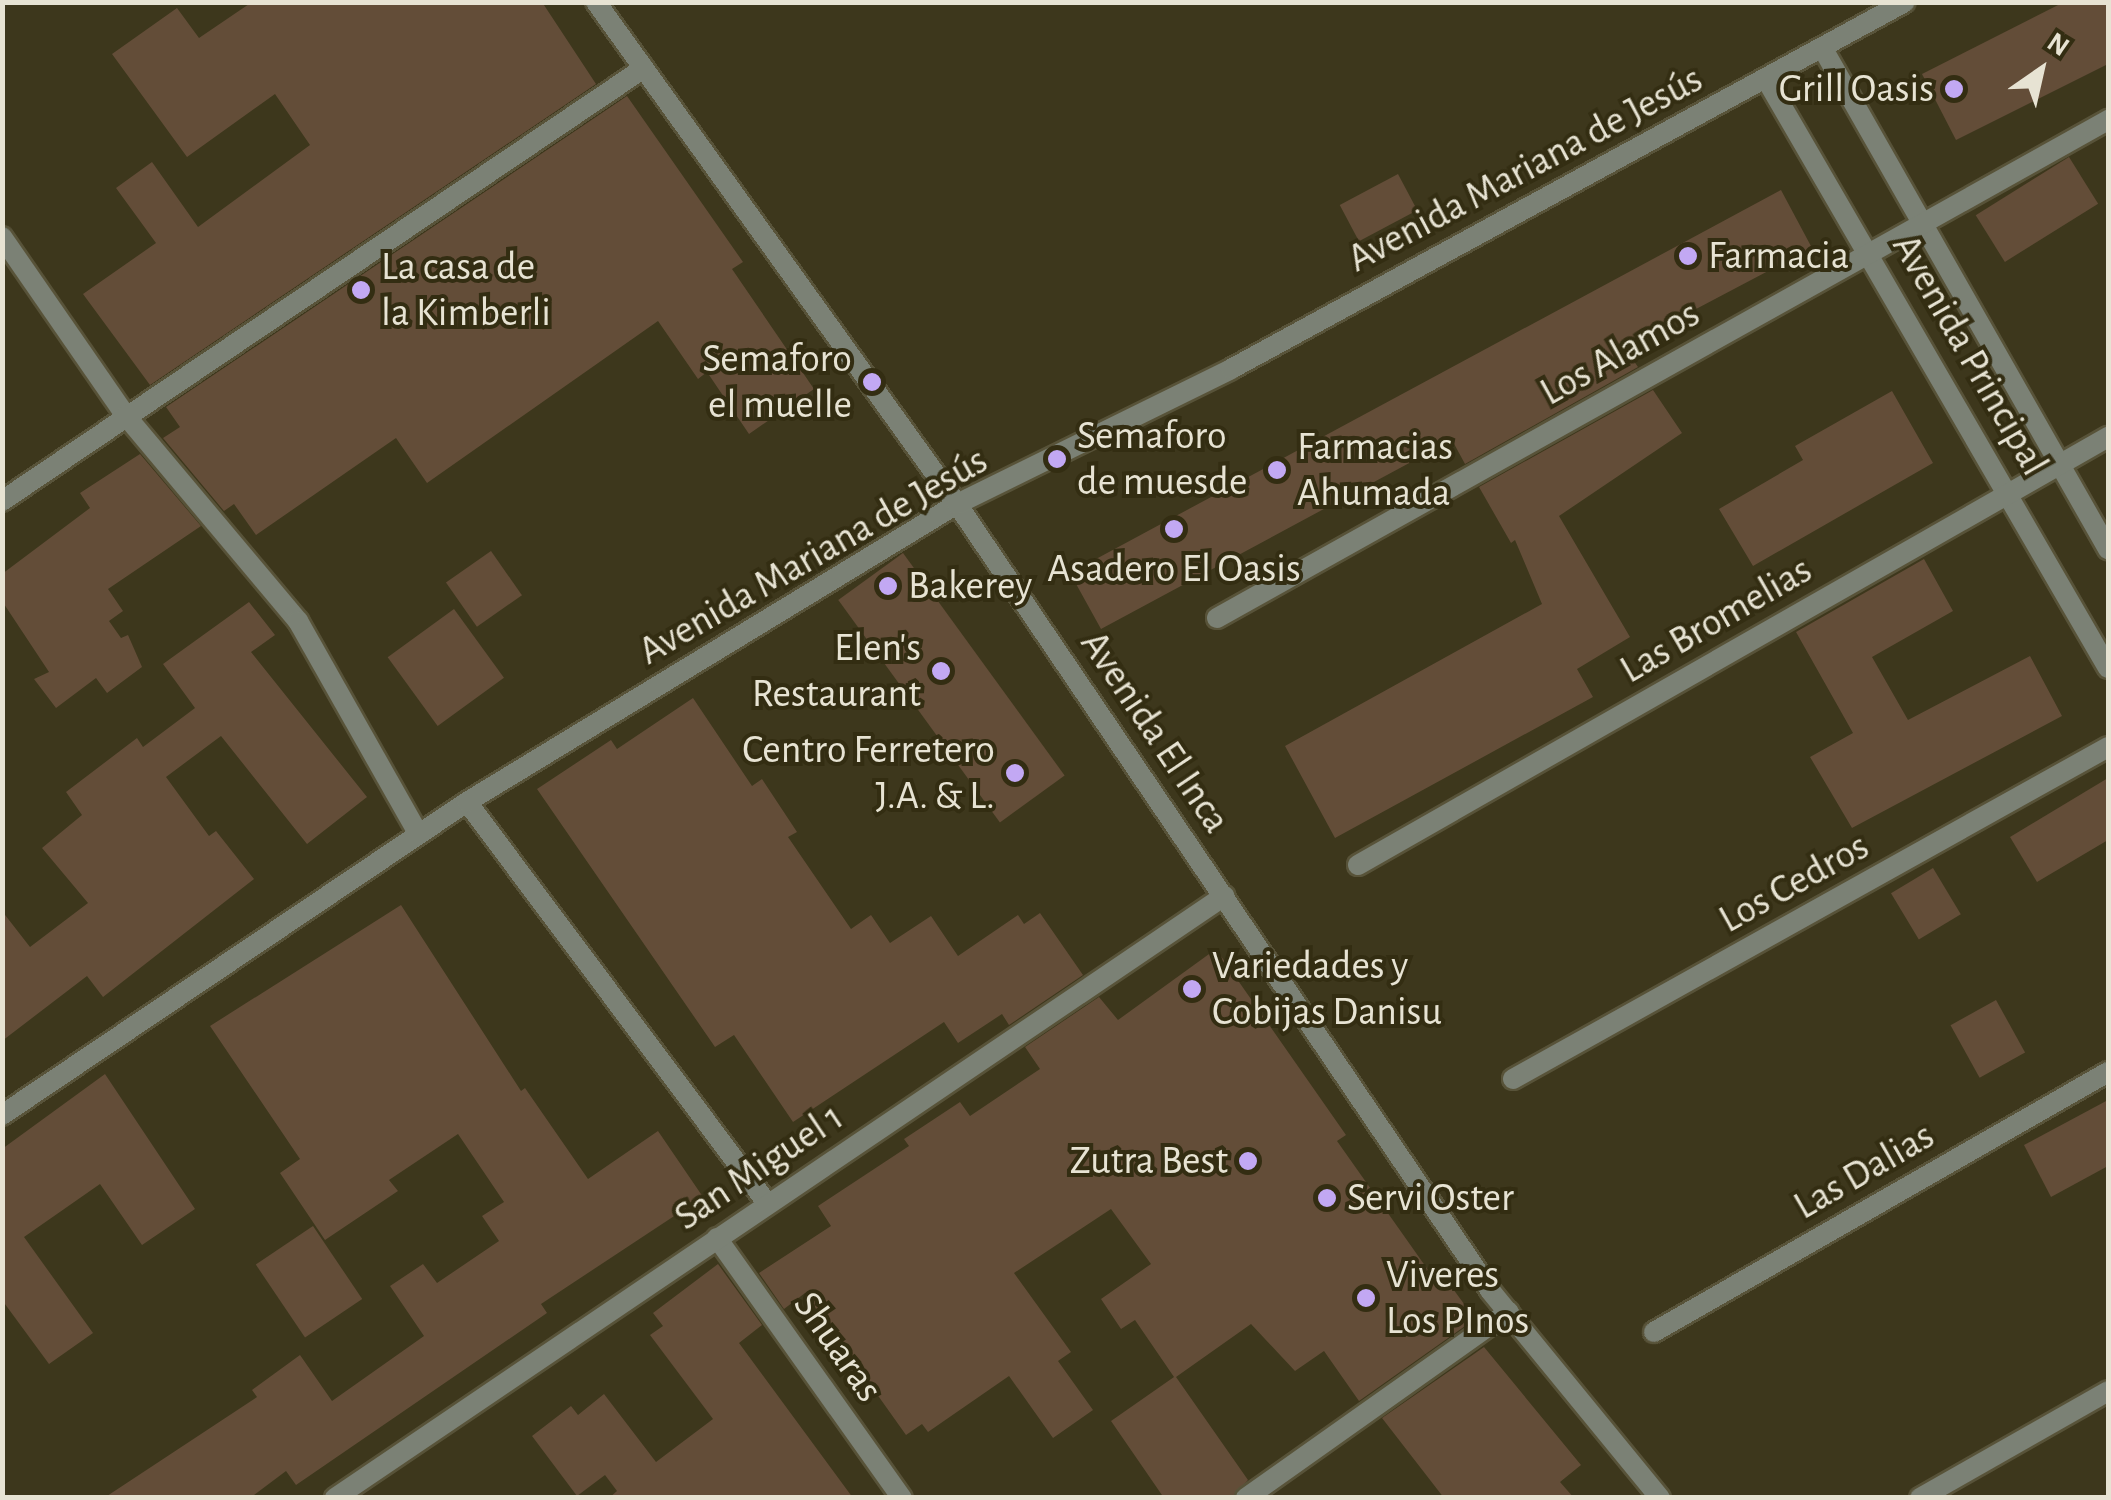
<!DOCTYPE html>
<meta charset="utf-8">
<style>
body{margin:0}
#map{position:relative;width:2111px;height:1500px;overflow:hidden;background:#3d371c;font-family:"Alegreya Sans",sans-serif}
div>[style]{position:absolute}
.building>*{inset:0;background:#634d38;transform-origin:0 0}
.roads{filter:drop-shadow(2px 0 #585339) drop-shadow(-2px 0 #585339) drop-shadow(0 2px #585339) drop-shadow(0 -2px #585339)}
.service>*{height:20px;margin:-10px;padding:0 10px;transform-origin:10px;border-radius:10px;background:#7b8175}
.minor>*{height:20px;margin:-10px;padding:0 10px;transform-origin:10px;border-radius:10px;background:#7b8175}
.tertiary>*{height:20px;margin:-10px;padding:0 10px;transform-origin:10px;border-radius:10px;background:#7b8175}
.dots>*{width:28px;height:28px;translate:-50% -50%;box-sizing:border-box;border:5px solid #332d12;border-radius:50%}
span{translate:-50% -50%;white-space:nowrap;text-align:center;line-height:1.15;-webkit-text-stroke:8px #332d12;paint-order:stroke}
.poi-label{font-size:40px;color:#e7e3d3}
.right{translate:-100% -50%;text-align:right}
.left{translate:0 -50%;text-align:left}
.street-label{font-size:40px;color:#e7e3d3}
.frame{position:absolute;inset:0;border:5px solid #e7e3d3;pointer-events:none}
.north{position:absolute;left:1991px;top:20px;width:100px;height:100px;-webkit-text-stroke:8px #332d12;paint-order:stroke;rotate:34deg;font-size:28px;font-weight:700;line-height:40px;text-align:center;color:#e7e3d3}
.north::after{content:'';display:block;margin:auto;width:35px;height:45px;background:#e7e3d3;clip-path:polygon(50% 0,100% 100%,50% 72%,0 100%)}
</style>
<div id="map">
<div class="building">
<div style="clip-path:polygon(252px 2px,542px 2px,596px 84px,150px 385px,83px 294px,156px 243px,116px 188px,152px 162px,198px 227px,310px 145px,275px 94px,187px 157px,112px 54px,177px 8px,199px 38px)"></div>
<div style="clip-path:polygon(2064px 2px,2108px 2px,2108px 64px,1956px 140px,1922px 74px)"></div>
<div style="clip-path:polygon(627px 96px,743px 262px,732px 269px,814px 389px,749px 434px,707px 372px,698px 379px,658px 321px,427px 483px,396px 438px,256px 535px,234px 504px,224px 511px,163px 438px,180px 427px,166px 407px)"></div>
<div style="left:2069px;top:157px;width:55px;height:110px;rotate:58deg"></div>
<div style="left:1398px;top:174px;width:41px;height:66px;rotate:62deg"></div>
<div style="clip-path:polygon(1781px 190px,1812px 248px,1624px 347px,1638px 367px,1465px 464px,1452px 440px,1101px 629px,1070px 573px)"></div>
<div style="clip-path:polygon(1653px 390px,1682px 433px,1559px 516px,1630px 637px,1577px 669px,1593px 697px,1335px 838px,1285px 746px,1542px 604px,1515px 540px,1511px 543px,1479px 487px)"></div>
<div style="clip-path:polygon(1892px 391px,1933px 463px,1753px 566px,1719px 509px,1803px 460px,1795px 446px)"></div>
<div style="clip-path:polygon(140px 454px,201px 526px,108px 589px,123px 611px,109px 621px,121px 638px,128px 635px,142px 667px,107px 693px,96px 678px,56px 708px,34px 679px,49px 672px,2px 601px,2px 574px,90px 508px,80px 493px)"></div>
<div style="left:491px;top:551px;width:54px;height:55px;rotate:55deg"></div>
<div style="left:903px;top:553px;width:275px;height:80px;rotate:54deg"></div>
<div style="clip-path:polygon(1924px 559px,1953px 611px,1872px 657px,1908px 720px,2030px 656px,2062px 716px,1852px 828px,1810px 757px,1853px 733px,1796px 632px)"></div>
<div style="clip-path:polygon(249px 602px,275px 635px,251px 652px,367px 797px,307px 844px,221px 736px,166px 777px,209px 836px,216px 831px,254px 879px,103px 997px,87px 976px,2px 1041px,2px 911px,30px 947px,88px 903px,42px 848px,82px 815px,66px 792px,137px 738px,143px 747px,195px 708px,163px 664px)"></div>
<div style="left:454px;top:609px;width:85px;height:82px;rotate:54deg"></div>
<div style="clip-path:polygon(693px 698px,752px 786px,762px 779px,797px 832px,788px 837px,851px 929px,871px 915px,890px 943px,931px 916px,958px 956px,1018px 915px,1024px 924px,1040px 913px,1083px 975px,1009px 1025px,1002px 1014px,958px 1043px,944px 1022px,793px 1122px,734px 1035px,715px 1047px,537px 789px,611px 740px,617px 749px)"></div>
<div style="clip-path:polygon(2108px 778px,2108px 840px,2037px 882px,2010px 837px)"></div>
<div style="left:1933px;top:868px;width:54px;height:49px;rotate:59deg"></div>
<div style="clip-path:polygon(401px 905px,521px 1091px,525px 1088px,588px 1179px,658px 1131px,703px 1197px,541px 1304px,547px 1313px,296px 1485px,286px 1471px,250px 1498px,104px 1498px,257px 1397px,252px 1390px,300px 1355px,332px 1401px,424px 1336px,390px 1286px,423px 1264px,437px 1283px,499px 1241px,482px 1216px,504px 1202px,458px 1134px,389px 1180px,398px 1191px,325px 1240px,280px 1173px,300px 1159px,210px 1026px)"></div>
<div style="clip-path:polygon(1216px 949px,1346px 1135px,1337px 1141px,1433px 1277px,1440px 1271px,1475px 1319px,1359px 1401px,1324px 1351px,1295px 1371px,1251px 1324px,1176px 1377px,1248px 1480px,1232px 1498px,1164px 1498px,1111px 1421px,1174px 1377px,1135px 1320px,1121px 1329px,1101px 1299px,1151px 1264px,1111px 1209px,1014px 1273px,1071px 1352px,1058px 1361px,1093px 1410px,1053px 1438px,1009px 1376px,928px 1432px,922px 1424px,906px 1435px,805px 1293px,784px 1309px,759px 1273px,831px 1226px,818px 1206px,909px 1146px,904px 1139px,960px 1102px,970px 1116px,1040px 1069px,1025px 1047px,1099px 997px,1118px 1020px)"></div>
<div style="left:1996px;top:1000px;width:60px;height:52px;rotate:61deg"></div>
<div style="clip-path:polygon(105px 1074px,195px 1209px,142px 1245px,100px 1184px,24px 1237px,93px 1333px,49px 1364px,2px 1300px,2px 1149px)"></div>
<div style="clip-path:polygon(2108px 1100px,2108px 1166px,2051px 1197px,2024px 1145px)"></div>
<div style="left:313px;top:1226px;width:88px;height:69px;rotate:56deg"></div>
<div style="clip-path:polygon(718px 1264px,762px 1325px,739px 1343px,853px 1498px,609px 1498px,617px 1491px,605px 1475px,577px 1496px,532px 1436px,571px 1406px,578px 1415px,604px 1394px,656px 1462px,713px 1419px,650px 1335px,663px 1326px,653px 1313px)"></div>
<div style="clip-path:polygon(1484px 1347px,1581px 1465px,1560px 1482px,1574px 1498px,1444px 1498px,1382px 1418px)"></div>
</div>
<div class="roads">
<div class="service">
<div style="left:467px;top:802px;width:501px;rotate:53.2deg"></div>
</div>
<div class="minor">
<div style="left:1823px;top:49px;width:576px;rotate:60.32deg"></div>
<div style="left:1766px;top:79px;width:681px;rotate:59.86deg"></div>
<div style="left:2px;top:237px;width:218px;rotate:55.3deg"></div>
<div style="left:126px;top:416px;width:268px;rotate:50deg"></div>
<div style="left:298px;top:621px;width:244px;rotate:60.5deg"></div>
<div style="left:2px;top:501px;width:774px;rotate:-34deg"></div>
<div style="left:1217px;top:618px;width:1021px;rotate:-29.2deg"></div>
<div style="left:1358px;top:865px;width:864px;rotate:-29.71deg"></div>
<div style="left:1513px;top:1079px;width:681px;rotate:-29.16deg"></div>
<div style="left:2px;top:1115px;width:561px;rotate:-33.95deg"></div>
<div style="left:467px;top:802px;width:574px;rotate:-31.31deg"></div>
<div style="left:957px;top:504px;width:618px;rotate:-125.72deg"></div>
<div style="left:717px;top:1238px;width:319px;rotate:54.6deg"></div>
<div style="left:1654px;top:1332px;width:523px;rotate:-29.8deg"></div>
<div style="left:335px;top:1498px;width:1074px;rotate:-34.1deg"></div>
<div style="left:1246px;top:1498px;width:322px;rotate:-35.3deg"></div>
<div style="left:1920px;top:1498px;width:216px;rotate:-29.6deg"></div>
</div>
<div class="tertiary">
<div style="left:1660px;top:1498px;width:269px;rotate:-129.3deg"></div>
<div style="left:1490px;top:1290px;width:950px;rotate:-124.14deg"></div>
<div style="left:957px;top:504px;width:305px;rotate:-26.2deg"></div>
<div style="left:1231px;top:369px;width:767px;rotate:-28.57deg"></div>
</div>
</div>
<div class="dots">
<div style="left:1954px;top:89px;background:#c2a8f3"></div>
<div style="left:1688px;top:256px;background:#c2a8f3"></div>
<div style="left:361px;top:290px;background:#c2a8f3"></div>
<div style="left:872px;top:382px;background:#c2a8f3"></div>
<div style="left:1057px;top:459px;background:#c2a8f3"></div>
<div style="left:1277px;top:470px;background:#c2a8f3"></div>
<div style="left:1174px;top:529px;background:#c2a8f3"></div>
<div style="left:888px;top:586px;background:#c2a8f3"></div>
<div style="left:941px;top:671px;background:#c2a8f3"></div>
<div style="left:1015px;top:773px;background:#c2a8f3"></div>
<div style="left:1192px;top:989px;background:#c2a8f3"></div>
<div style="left:1248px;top:1161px;background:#c2a8f3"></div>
<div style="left:1327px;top:1198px;background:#c2a8f3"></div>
<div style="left:1366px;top:1298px;background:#c2a8f3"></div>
</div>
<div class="poi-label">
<span class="right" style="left:1934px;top:89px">Grill Oasis</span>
<span class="left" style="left:1708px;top:256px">Farmacia</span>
<span class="left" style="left:381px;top:290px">La casa de<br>la Kimberli</span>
<span class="right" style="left:852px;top:382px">Semaforo<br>el muelle</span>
<span class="left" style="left:1077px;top:459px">Semaforo<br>de muesde</span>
<span class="left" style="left:1297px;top:470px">Farmacias<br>Ahumada</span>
<span style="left:1174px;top:569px">Asadero El Oasis</span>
<span class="left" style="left:908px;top:586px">Bakerey</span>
<span class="right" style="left:921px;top:671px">Elen's<br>Restaurant</span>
<span class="right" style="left:995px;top:773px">Centro Ferretero<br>J.A. &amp; L.</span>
<span class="left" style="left:1212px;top:989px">Variedades y<br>Cobijas Danisu</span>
<span class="right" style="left:1228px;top:1161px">Zutra Best</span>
<span class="left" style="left:1347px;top:1198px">Servi Oster</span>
<span class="left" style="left:1386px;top:1298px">Viveres<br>Los PInos</span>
</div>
<div class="street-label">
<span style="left:1525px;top:169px;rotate:-28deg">Avenida Mariana de Jesús</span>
<span style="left:1620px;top:353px;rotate:-29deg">Los Alamos</span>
<span style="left:1970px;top:355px;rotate:60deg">Avenida Principal</span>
<span style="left:813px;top:556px;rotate:-30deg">Avenida Mariana de Jesús</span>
<span style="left:1716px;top:620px;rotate:-30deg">Las Bromelias</span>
<span style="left:1155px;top:732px;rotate:56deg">Avenida El Inca</span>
<span style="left:1794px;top:883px;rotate:-29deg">Los Cedros</span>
<span style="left:759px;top:1167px;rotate:-34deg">San Miguel 1</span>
<span style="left:1864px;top:1171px;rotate:-30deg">Las Dalias</span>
<span style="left:838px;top:1347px;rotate:55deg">Shuaras</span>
</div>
<div class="frame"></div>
<div class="north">N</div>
</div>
